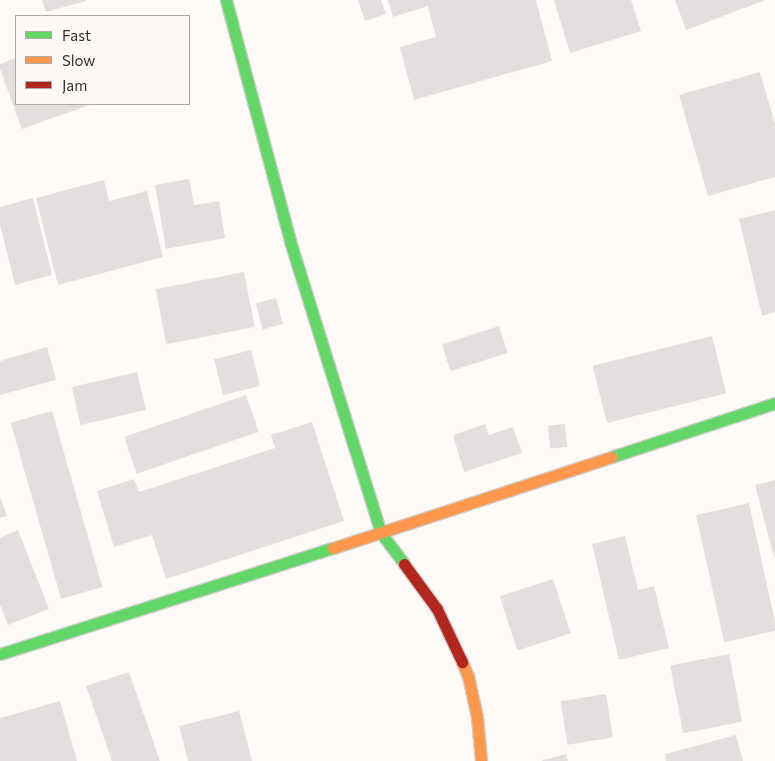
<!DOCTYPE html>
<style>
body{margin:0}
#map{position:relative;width:775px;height:761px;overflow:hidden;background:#fdfaf8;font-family:Commissioner,sans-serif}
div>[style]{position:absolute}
.building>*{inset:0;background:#e3dfde;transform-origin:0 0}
.roads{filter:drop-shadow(1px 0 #cfccca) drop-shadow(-1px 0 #cfccca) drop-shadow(0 1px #cfccca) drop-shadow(0 -1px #cfccca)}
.fast>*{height:11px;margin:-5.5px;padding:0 5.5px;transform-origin:5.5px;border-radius:5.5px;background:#63d668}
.slow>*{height:11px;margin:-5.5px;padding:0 5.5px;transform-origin:5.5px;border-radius:5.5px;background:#ff974d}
.jam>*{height:11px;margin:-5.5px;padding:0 5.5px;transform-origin:5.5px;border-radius:5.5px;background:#b3261e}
span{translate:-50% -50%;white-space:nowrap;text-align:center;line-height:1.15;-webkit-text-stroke:4px #fef9f7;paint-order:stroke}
.legend{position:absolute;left:15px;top:15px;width:175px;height:90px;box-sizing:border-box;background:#fef9f7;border:1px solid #aea9a7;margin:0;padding:6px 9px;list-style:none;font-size:15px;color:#35302e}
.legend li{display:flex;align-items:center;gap:10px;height:25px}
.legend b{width:25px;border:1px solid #aea9a7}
</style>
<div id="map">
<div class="building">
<div style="clip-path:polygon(42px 0,86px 0,86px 1px,46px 12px)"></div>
<div style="clip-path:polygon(358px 0,381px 0,386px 14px,365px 21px)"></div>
<div style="clip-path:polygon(388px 0,536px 0,552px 61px,414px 100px,400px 47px,436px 37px,428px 6px,393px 17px)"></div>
<div style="clip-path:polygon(554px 0,631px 0,641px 31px,570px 53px)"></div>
<div style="clip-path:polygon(675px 0,765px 0,686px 30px)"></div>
<div style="clip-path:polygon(16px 58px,16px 104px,92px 104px,22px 129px,0 69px,0 64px)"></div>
<div style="clip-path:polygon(760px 72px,775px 124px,775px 177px,708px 196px,679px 95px)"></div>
<div style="clip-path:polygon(189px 179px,194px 205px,219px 201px,225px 238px,166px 249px,155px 185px)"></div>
<div style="clip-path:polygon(104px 180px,109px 201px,147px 191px,163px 257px,58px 285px,36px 198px)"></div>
<div style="clip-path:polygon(33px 198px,52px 275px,15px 285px,0 225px,0 207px)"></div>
<div style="clip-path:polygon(775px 210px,775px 312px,762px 316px,739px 219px)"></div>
<div style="left:244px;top:272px;width:56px;height:90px;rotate:79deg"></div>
<div style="left:276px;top:298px;width:27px;height:21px;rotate:75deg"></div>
<div style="left:499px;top:326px;width:28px;height:60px;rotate:72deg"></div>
<div style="left:712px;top:336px;width:59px;height:123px;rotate:76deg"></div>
<div style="clip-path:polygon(47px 347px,56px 380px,0 395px,0 361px)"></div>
<div style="left:251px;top:350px;width:37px;height:38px;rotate:76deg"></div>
<div style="left:137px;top:372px;width:39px;height:67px;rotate:77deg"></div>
<div style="left:246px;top:395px;width:39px;height:129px;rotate:71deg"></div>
<div style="left:52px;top:411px;width:183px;height:43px;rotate:74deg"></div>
<div style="clip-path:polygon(312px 422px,344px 521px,166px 579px,152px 535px,114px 547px,97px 491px,134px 479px,139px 492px,275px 448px,271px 435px)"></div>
<div style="clip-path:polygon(485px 424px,489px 435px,513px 427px,522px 453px,464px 472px,453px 435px)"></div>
<div style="left:565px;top:424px;width:23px;height:17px;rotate:85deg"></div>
<div style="clip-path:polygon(775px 480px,775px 557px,774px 557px,755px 485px)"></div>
<div style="clip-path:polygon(0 496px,7px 516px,0 518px)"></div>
<div style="clip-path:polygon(749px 503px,775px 622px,775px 631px,724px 642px,696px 515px)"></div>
<div style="clip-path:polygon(18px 530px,49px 609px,8px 625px,0 605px,0 538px)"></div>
<div style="clip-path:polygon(625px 536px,638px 590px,654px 586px,669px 648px,619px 660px,592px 544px)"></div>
<div style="left:553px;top:579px;width:57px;height:56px;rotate:72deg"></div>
<div style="left:729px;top:654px;width:69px;height:60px;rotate:79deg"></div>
<div style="clip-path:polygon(129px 672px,160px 761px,112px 761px,86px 686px)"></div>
<div style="left:606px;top:694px;width:44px;height:46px;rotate:81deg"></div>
<div style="clip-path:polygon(60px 701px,77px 761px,0 761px,0 718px)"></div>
<div style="clip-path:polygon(239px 711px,252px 761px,188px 761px,179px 726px)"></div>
<div style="clip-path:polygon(736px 735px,743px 761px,666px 761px,665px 754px)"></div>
<div style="clip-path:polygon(566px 754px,568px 761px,542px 761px,542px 760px)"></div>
</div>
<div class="roads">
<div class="fast">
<div style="left:226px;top:0;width:249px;rotate:75.1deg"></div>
<div style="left:290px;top:241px;width:306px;rotate:72.7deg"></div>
<div style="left:381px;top:533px;width:39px;rotate:53deg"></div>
<div style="left:611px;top:457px;width:173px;rotate:-18.2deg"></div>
<div style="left:0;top:654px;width:349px;rotate:-17.7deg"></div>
</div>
<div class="slow">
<div style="left:333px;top:548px;width:293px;rotate:-18.1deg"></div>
<div style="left:462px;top:662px;width:15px;rotate:67deg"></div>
<div style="left:468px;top:676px;width:42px;rotate:77.6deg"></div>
<div style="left:477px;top:717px;width:44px;rotate:84.8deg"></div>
</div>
<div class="jam">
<div style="left:404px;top:564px;width:56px;rotate:53.7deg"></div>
<div style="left:437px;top:609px;width:59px;rotate:64.7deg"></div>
</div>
</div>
<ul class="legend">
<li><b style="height:6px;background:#63d668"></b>Fast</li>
<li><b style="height:6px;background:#ff974d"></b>Slow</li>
<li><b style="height:6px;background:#b3261e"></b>Jam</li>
</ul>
</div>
